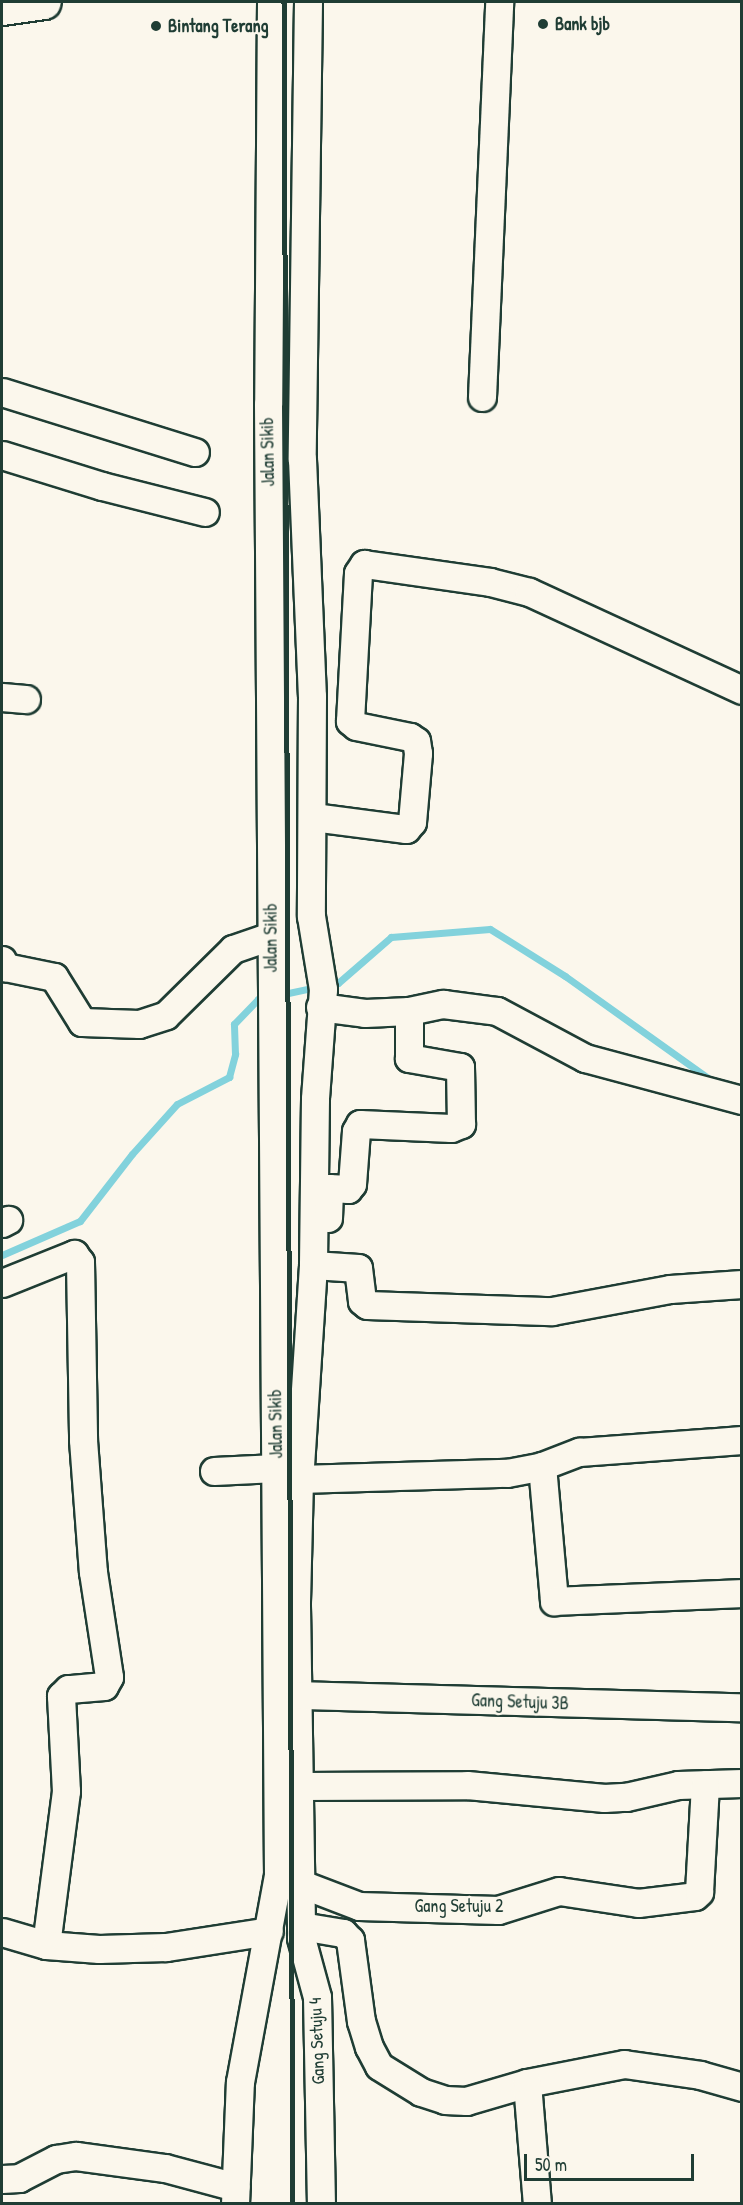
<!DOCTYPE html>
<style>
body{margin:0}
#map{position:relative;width:743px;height:2205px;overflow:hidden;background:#fbf7ec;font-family:"Patrick Hand",sans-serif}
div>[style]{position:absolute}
.stream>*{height:7px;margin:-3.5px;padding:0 3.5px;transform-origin:3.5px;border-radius:3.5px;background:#82d2dc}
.roads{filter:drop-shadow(2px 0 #1f3d34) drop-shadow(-2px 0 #1f3d34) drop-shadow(0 2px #1f3d34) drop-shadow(0 -2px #1f3d34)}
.street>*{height:27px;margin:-13.5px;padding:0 13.5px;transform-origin:13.5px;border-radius:13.5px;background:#fbf7ec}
.secondary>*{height:33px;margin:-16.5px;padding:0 16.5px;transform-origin:16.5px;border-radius:16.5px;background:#fbf7ec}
.rail>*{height:4.5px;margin:-2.25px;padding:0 2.25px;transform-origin:2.25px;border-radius:2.25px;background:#1f3d34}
.dots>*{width:16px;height:16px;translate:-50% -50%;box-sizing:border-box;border:3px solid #fbf7ec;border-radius:50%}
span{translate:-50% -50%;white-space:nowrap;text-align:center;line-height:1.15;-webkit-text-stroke:4.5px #fbf7ec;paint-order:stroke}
.poi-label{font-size:18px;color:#1f3d34;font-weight:700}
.left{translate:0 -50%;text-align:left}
.street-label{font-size:18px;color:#1f3d34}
.frame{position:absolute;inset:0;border:3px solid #1f3d34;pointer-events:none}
.scale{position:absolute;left:524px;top:2154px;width:170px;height:27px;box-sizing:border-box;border:3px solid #1f3d34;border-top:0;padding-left:8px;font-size:18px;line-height:21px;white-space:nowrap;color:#1f3d34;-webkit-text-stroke:4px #fbf7ec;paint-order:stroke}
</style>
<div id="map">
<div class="stream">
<div style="left:329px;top:985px;width:9px;rotate:-13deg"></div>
<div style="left:338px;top:983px;width:70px;rotate:-41deg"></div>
<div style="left:391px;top:937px;width:99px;rotate:-4.6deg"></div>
<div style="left:490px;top:929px;width:89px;rotate:32.1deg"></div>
<div style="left:565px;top:976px;width:181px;rotate:35.5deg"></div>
<div style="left:279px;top:995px;width:40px;rotate:-12deg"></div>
<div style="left:2px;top:1255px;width:85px;rotate:-23.6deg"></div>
<div style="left:80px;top:1221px;width:85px;rotate:-52.2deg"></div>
<div style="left:132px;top:1154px;width:67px;rotate:-48deg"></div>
<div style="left:177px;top:1104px;width:59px;rotate:-27.4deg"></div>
<div style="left:229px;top:1077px;width:24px;rotate:-75deg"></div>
<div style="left:235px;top:1054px;width:30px;rotate:-92deg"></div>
<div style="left:234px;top:1024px;width:35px;rotate:-46deg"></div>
<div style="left:258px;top:999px;width:7px;rotate:-8deg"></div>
</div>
<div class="roads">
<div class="street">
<div style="left:271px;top:2px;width:402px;rotate:90.4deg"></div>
<div style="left:268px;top:404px;width:1471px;rotate:89.61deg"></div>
<div style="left:308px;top:2px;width:457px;rotate:90.8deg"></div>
<div style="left:302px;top:459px;width:237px;rotate:87.6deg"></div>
<div style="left:312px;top:696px;width:220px;rotate:90.3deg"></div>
<div style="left:311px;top:916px;width:74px;rotate:80.7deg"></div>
<div style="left:323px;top:989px;width:110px;rotate:94.2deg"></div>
<div style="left:315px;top:1099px;width:166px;rotate:90.7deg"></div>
<div style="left:313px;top:1265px;width:214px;rotate:93.7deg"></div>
<div style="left:299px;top:1479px;width:127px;rotate:91.4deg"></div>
<div style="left:296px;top:1606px;width:332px;rotate:89.1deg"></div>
<div style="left:301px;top:1938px;width:61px;rotate:74.8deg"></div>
<div style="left:317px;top:1997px;width:207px;rotate:88.9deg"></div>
<div style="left:2px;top:392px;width:202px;rotate:17.3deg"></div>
<div style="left:482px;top:397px;width:395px;rotate:-87.5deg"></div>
<div style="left:2px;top:455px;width:105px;rotate:17.2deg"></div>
<div style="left:102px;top:486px;width:106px;rotate:14.2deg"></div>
<div style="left:2px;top:697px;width:24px;rotate:5deg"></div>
<div style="left:313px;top:817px;width:94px;rotate:7.4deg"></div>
<div style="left:406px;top:829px;width:9px;rotate:-49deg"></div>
<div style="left:412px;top:822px;width:69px;rotate:-85deg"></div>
<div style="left:418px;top:753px;width:12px;rotate:-99deg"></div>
<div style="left:416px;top:741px;width:7px;rotate:-146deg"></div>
<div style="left:410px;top:737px;width:55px;rotate:-168.5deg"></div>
<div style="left:356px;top:726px;width:8px;rotate:-140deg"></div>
<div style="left:350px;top:721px;width:148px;rotate:-86.9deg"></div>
<div style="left:358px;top:573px;width:11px;rotate:-56deg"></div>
<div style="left:364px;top:564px;width:127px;rotate:8.1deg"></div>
<div style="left:490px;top:582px;width:40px;rotate:14.4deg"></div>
<div style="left:529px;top:592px;width:234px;rotate:24.7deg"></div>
<div style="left:2px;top:960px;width:8px;rotate:67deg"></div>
<div style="left:5px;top:967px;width:50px;rotate:11.5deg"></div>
<div style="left:54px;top:977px;width:53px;rotate:58.1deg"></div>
<div style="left:82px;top:1022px;width:57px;rotate:2deg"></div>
<div style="left:139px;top:1024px;width:28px;rotate:-18deg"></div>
<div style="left:166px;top:1015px;width:94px;rotate:-44.6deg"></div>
<div style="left:233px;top:949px;width:40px;rotate:-18.9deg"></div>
<div style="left:320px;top:1007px;width:45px;rotate:7.6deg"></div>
<div style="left:365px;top:1013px;width:44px;rotate:-2.6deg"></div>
<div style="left:409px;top:1011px;width:35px;rotate:-12deg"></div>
<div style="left:443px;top:1004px;width:54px;rotate:7.4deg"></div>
<div style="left:497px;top:1011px;width:100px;rotate:28.1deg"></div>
<div style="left:585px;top:1058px;width:163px;rotate:15deg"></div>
<div style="left:328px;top:1218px;width:30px;rotate:-88deg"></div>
<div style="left:329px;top:1188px;width:19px;rotate:3deg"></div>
<div style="left:348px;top:1189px;width:6px;rotate:-51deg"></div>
<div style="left:352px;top:1184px;width:53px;rotate:-85.7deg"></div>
<div style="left:356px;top:1131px;width:8px;rotate:-60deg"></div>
<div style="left:360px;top:1124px;width:91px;rotate:2.5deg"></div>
<div style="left:451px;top:1128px;width:11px;rotate:-22deg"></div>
<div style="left:461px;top:1124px;width:57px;rotate:-91deg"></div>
<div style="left:460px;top:1067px;width:52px;rotate:-170deg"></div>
<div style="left:409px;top:1058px;width:47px;rotate:-90deg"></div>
<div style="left:2px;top:1223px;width:7px;rotate:-27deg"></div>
<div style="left:313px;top:1265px;width:45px;rotate:3.8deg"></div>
<div style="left:358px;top:1268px;width:33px;rotate:83deg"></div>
<div style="left:362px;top:1301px;width:6px;rotate:39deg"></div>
<div style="left:367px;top:1305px;width:185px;rotate:1.9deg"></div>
<div style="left:552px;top:1311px;width:120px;rotate:-10.6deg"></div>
<div style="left:670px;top:1289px;width:72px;rotate:-4deg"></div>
<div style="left:2px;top:1283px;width:78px;rotate:-21.9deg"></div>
<div style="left:74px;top:1254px;width:10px;rotate:53deg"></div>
<div style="left:80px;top:1262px;width:178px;rotate:89deg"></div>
<div style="left:83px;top:1440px;width:132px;rotate:85.7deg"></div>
<div style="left:93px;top:1572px;width:106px;rotate:81.3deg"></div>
<div style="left:109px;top:1677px;width:10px;rotate:119deg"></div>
<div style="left:104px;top:1686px;width:36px;rotate:175deg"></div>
<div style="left:68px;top:1689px;width:10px;rotate:135deg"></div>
<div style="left:61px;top:1696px;width:95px;rotate:87deg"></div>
<div style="left:66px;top:1791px;width:155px;rotate:97.4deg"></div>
<div style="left:542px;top:1466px;width:136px;rotate:84.9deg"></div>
<div style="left:554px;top:1601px;width:188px;rotate:-2.4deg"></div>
<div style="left:214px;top:1471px;width:62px;rotate:-2.8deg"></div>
<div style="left:299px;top:1479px;width:208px;rotate:-1.7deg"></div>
<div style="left:507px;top:1473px;width:36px;rotate:-11deg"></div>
<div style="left:542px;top:1466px;width:40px;rotate:-21deg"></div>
<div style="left:579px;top:1452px;width:163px;rotate:-4.2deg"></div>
<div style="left:299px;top:1695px;width:443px;rotate:1.6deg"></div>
<div style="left:301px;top:1786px;width:166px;rotate:-0.3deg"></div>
<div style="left:467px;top:1785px;width:138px;rotate:5.4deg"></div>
<div style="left:604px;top:1798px;width:22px;rotate:-3deg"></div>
<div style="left:626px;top:1797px;width:53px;rotate:-13deg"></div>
<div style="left:678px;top:1785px;width:64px;rotate:-1.8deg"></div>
<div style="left:301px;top:1926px;width:43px;rotate:9.5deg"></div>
<div style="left:343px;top:1933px;width:10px;rotate:45deg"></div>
<div style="left:350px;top:1940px;width:82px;rotate:82.3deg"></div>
<div style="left:361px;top:2021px;width:27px;rotate:73deg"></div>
<div style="left:369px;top:2047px;width:21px;rotate:62deg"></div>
<div style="left:379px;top:2066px;width:49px;rotate:31.8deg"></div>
<div style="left:421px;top:2092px;width:25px;rotate:18deg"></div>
<div style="left:445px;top:2100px;width:21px;rotate:3deg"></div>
<div style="left:466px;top:2101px;width:64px;rotate:-16.4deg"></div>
<div style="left:527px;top:2083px;width:99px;rotate:-11.1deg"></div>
<div style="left:624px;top:2064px;width:77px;rotate:8.2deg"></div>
<div style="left:700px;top:2075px;width:44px;rotate:15.9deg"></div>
<div style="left:2px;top:1932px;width:46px;rotate:16.5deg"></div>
<div style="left:46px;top:1945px;width:53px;rotate:4.3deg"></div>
<div style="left:99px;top:1949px;width:67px;rotate:-1.7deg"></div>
<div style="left:166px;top:1947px;width:104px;rotate:-8.8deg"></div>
<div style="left:527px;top:2083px;width:121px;rotate:85.3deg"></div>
<div style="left:2px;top:2179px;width:17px;rotate:-3deg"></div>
<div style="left:19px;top:2178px;width:42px;rotate:-27.2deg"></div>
<div style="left:56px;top:2159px;width:20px;rotate:-9deg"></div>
<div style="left:76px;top:2156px;width:90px;rotate:7.7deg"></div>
<div style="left:165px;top:2168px;width:73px;rotate:15deg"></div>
<div style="left:235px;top:2204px;width:122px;rotate:-87.7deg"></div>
<div style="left:240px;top:2082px;width:210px;rotate:-79.6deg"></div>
<div style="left:278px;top:1875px;width:87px;rotate:20.9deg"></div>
<div style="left:359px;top:1906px;width:139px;rotate:1.6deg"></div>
<div style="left:498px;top:1910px;width:64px;rotate:-17.3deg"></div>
<div style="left:559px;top:1891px;width:80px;rotate:8.6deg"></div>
<div style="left:638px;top:1903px;width:57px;rotate:-7deg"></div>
<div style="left:695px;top:1896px;width:6px;rotate:-45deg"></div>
<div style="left:699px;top:1892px;width:108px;rotate:-86.8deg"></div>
</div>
<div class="secondary">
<div style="left:2px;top:8px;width:42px;rotate:-8.1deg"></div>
</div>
</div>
<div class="rail">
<div style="left:284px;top:2px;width:2202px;rotate:89.77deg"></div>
</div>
<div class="dots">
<div style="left:543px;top:24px;background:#1f3d34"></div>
<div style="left:156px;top:26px;background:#1f3d34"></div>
</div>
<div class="poi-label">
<span class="left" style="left:555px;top:24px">Bank bjb</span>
<span class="left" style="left:168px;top:26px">Bintang Terang</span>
</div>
<div class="street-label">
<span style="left:268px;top:452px;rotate:-91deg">Jalan Sikib</span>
<span style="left:271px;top:938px;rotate:-90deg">Jalan Sikib</span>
<span style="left:276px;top:1424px;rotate:-91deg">Jalan Sikib</span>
<span style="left:520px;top:1702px;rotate:2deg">Gang Setuju 3B</span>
<span style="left:459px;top:1906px">Gang Setuju 2</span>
<span style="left:317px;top:2041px;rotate:-92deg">Gang Setuju 4</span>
</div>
<div class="frame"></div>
<div class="scale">50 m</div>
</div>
